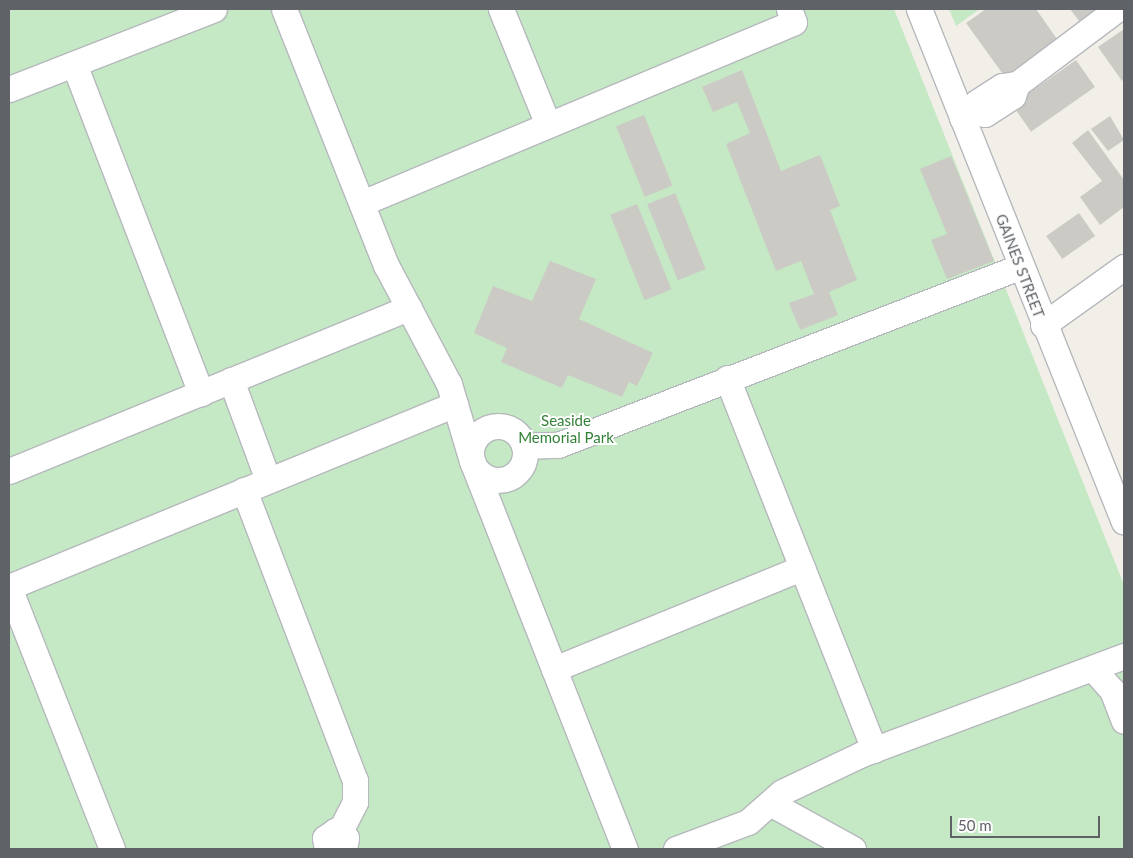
<!DOCTYPE html>
<style>
body{margin:0}
#map{position:relative;width:1133px;height:858px;overflow:hidden;background:#f1efe8;font-family:Lato,sans-serif}
div>[style]{position:absolute}
.green>*{inset:0;background:#c5e8c5}
.building>*{inset:0;background:#cccac5;transform-origin:0 0}
.roads{filter:drop-shadow(1px 0 #b5b8bc) drop-shadow(-1px 0 #b5b8bc) drop-shadow(0 1px #b5b8bc) drop-shadow(0 -1px #b5b8bc)}
.minor>*{height:25px;margin:-12.5px;padding:0 12.5px;transform-origin:12.5px;border-radius:12.5px;background:#fff}
.minor>.ring{margin:-12.5px;padding:0;box-sizing:content-box;background:none;border:25px solid #fff;border-radius:50%}
span{translate:-50% -50%;white-space:nowrap;text-align:center;line-height:1.15;-webkit-text-stroke:4px #fff;paint-order:stroke}
.street-label{font-size:15px;color:#5f6368}
.park-label{font-size:15px;color:#348238}
.frame{position:absolute;inset:0;border:10px solid #5f6368;pointer-events:none}
.scale{position:absolute;left:950px;top:816px;width:150px;height:22px;box-sizing:border-box;border:2px solid #5f6368;border-top:0;padding-left:6px;font-size:15px;line-height:18px;white-space:nowrap;color:#5f6368;-webkit-text-stroke:4px #fff;paint-order:stroke}
</style>
<div id="map">
<div class="green">
<div style="clip-path:polygon(9px 9px,894px 9px,1124px 585px,1124px 849px,9px 849px)"></div>
<div style="clip-path:polygon(949px 9px,980px 9px,956px 26px)"></div>
</div>
<div class="building">
<div style="clip-path:polygon(986px 9px,1036px 9px,1057px 39px,1005px 77px,966px 23px)"></div>
<div style="clip-path:polygon(1070px 9px,1104px 9px,1082px 25px)"></div>
<div style="clip-path:polygon(1124px 29px,1124px 79px,1122px 81px,1098px 47px)"></div>
<div style="left:1076px;top:60px;width:33px;height:78px;rotate:55deg"></div>
<div style="clip-path:polygon(742px 70px,781px 171px,820px 155px,840px 206px,830px 210px,857px 280px,829px 292px,838px 315px,800px 330px,789px 303px,814px 294px,801px 261px,776px 271px,726px 144px,750px 133px,737px 102px,713px 112px,702px 87px)"></div>
<div style="left:644px;top:115px;width:76px;height:30px;rotate:68deg"></div>
<div style="clip-path:polygon(1110px 116px,1124px 140px,1108px 151px,1091px 129px)"></div>
<div style="clip-path:polygon(1088px 130px,1124px 180px,1124px 207px,1100px 225px,1080px 197px,1102px 181px,1072px 143px)"></div>
<div style="clip-path:polygon(951px 156px,994px 261px,947px 279px,931px 240px,947px 234px,920px 169px)"></div>
<div style="left:675px;top:193px;width:82px;height:30px;rotate:68deg"></div>
<div style="left:637px;top:204px;width:92px;height:29px;rotate:68deg"></div>
<div style="left:1079px;top:213px;width:28px;height:40px;rotate:55deg"></div>
<div style="clip-path:polygon(550px 261px,596px 279px,579px 319px,653px 353px,637px 386px,629px 382px,622px 397px,568px 375px,562px 388px,501px 362px,507px 348px,474px 333px,493px 286px,532px 301px)"></div>
</div>
<div class="roads">
<div class="minor">
<div style="left:284px;top:9px;width:276px;rotate:68.3deg"></div>
<div style="left:386px;top:265px;width:135px;rotate:62.1deg"></div>
<div style="left:449px;top:384px;width:80px;rotate:73.4deg"></div>
<div style="left:472px;top:461px;width:417px;rotate:68.5deg"></div>
<div style="left:501px;top:9px;width:125px;rotate:67.9deg"></div>
<div style="left:919px;top:9px;width:552px;rotate:68.22deg"></div>
<div style="left:74px;top:64px;width:353px;rotate:68.9deg"></div>
<div style="left:1017px;top:84px;width:125px;rotate:-36.9deg"></div>
<div style="left:9px;top:89px;width:220px;rotate:-21.3deg"></div>
<div style="left:962px;top:118px;width:14px;rotate:-25deg"></div>
<div style="left:975px;top:112px;width:10px;rotate:11deg"></div>
<div style="left:985px;top:114px;width:33px;rotate:-33deg"></div>
<div style="left:1013px;top:96px;width:13px;rotate:-72deg"></div>
<div style="left:1017px;top:84px;width:15px;rotate:172deg"></div>
<div style="left:1002px;top:86px;width:30px;rotate:147deg"></div>
<div style="left:977px;top:102px;width:10px;rotate:101deg"></div>
<div style="left:362px;top:203px;width:468px;rotate:-22.7deg"></div>
<div style="left:794px;top:22px;width:14px;rotate:-111deg"></div>
<div style="left:1043px;top:325px;width:100px;rotate:-35.6deg"></div>
<div style="left:727px;top:378px;width:400px;rotate:68.4deg"></div>
<div style="left:231px;top:380px;width:107px;rotate:69.7deg"></div>
<div class="ring" style="left:471px;top:426px;width:29px;height:29px"></div>
<div style="left:524px;top:446px;width:34px;rotate:-2deg"></div>
<div style="left:558px;top:445px;width:495px;rotate:-21.1deg"></div>
<div style="left:9px;top:471px;width:432px;rotate:-22.2deg"></div>
<div style="left:244px;top:490px;width:311px;rotate:69.1deg"></div>
<div style="left:355px;top:780px;width:22px;rotate:90deg"></div>
<div style="left:355px;top:802px;width:34px;rotate:117deg"></div>
<div style="left:554px;top:669px;width:268px;rotate:-22.2deg"></div>
<div style="left:1093px;top:669px;width:28px;rotate:48deg"></div>
<div style="left:1112px;top:690px;width:33px;rotate:69deg"></div>
<div style="left:770px;top:803px;width:95px;rotate:29deg"></div>
<div style="left:112px;top:849px;width:282px;rotate:-111.5deg"></div>
<div style="left:9px;top:587px;width:482px;rotate:-22.3deg"></div>
<div style="left:327px;top:849px;width:11px;rotate:-100deg"></div>
<div style="left:325px;top:838px;width:12px;rotate:-35deg"></div>
<div style="left:335px;top:831px;width:13px;rotate:32deg"></div>
<div style="left:346px;top:838px;width:11px;rotate:100deg"></div>
<div style="left:676px;top:849px;width:77px;rotate:-20.6deg"></div>
<div style="left:748px;top:822px;width:45px;rotate:-41.4deg"></div>
<div style="left:782px;top:792px;width:89px;rotate:-25.4deg"></div>
<div style="left:862px;top:754px;width:280px;rotate:-20.5deg"></div>
</div>
</div>
<div class="street-label">
<span style="left:1020px;top:266px;rotate:69deg">GAINES STREET</span>
</div>
<div class="park-label">
<span style="left:566px;top:429px">Seaside<br>Memorial Park</span>
</div>
<div class="frame"></div>
<div class="scale">50 m</div>
</div>
